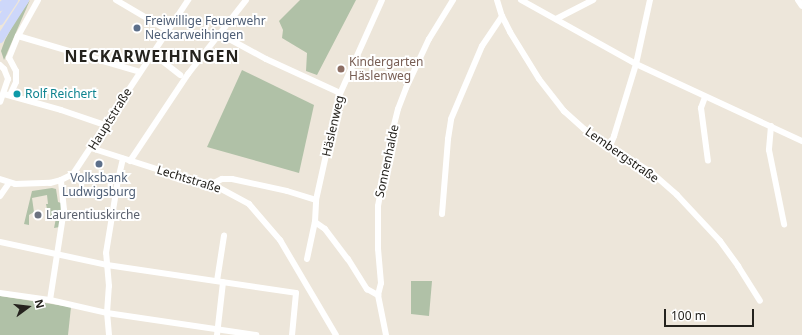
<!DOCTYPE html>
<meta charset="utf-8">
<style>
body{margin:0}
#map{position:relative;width:802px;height:335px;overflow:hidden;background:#ede6da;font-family:"Noto Sans",sans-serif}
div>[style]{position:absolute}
.green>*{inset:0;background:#b0c1a7}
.minor>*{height:6px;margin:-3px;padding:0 3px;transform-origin:3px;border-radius:3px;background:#fff}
.major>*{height:8px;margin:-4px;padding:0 4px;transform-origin:4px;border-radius:4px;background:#cdd7fa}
.dots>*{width:11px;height:11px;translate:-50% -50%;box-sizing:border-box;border:2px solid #fff;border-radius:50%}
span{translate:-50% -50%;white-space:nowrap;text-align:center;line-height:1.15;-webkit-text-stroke:4px #fff;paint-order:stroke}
.service-label{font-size:12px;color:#4e5e75}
.left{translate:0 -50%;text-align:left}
.education-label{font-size:12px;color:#785e54}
.culture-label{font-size:12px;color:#0d838f}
.street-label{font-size:12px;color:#25231e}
.worship-label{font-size:12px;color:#5b616d}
.district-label{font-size:16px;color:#25231e;font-weight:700;letter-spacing:1px}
.north{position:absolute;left:8px;top:287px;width:40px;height:40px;-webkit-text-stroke:3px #fff;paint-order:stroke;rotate:75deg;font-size:11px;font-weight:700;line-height:16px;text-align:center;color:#25231e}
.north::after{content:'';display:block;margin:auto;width:14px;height:18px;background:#25231e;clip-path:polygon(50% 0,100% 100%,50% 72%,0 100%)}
.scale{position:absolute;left:664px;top:309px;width:90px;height:18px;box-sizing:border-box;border:2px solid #25231e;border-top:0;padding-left:5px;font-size:12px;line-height:14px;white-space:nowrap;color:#25231e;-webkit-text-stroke:3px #fff;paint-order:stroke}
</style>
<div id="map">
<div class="green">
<div style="clip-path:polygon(30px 0,4px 60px,1px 51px,5px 40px,16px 19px)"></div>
<div style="clip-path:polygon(300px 0,356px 0,317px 75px,306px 71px,307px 53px,282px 38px,283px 30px,279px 21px)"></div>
<div style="clip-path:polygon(242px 70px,314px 105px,299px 173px,207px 147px)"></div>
<div style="clip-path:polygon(52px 188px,56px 189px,58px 202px,61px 203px,60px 227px,54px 228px,56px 218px,49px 219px,46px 204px,48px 204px,47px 195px,32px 198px,34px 212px,29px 215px,29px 225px,24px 224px,32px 191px)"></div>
<div style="clip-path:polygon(411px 281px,432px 281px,429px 316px,411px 314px)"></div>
<div style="clip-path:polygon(0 296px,71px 307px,68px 335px,0 335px)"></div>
</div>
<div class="minor">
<div style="left:116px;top:0;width:59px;rotate:30.5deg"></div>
<div style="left:497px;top:0;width:17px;rotate:73deg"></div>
<div style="left:502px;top:16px;width:18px;rotate:63deg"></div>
<div style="left:510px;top:32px;width:55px;rotate:58.3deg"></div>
<div style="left:539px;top:79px;width:41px;rotate:52deg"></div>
<div style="left:564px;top:111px;width:27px;rotate:42deg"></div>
<div style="left:584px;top:129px;width:81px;rotate:32.9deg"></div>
<div style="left:652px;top:173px;width:33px;rotate:41deg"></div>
<div style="left:677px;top:195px;width:63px;rotate:46.9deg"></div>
<div style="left:720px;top:241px;width:31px;rotate:54deg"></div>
<div style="left:738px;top:266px;width:41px;rotate:57.8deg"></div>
<div style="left:521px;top:0;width:132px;rotate:29.1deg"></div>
<div style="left:636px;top:64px;width:183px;rotate:24.9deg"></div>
<div style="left:798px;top:0;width:7px;rotate:56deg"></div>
<div style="left:556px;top:19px;width:42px;rotate:-27.2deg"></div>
<div style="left:220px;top:34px;width:52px;rotate:28.5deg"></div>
<div style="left:266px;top:59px;width:81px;rotate:24.7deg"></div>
<div style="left:18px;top:36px;width:127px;rotate:16.4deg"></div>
<div style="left:152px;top:53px;width:36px;rotate:38deg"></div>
<div style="left:0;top:65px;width:6px;rotate:45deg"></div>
<div style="left:4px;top:69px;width:11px;rotate:68deg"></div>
<div style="left:8px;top:79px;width:24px;rotate:109deg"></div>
<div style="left:4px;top:94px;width:59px;rotate:15.7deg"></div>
<div style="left:61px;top:110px;width:46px;rotate:18.8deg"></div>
<div style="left:10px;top:95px;width:14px;rotate:-65deg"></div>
<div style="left:16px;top:82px;width:11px;rotate:-90deg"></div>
<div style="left:16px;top:71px;width:15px;rotate:-118deg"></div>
<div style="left:9px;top:58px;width:24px;rotate:-68deg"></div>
<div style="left:18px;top:36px;width:41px;rotate:-60.9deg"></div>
<div style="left:705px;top:97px;width:12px;rotate:110deg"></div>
<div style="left:701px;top:108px;width:53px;rotate:82.5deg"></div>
<div style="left:771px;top:126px;width:24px;rotate:95deg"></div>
<div style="left:769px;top:150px;width:76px;rotate:78.5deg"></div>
<div style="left:610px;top:146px;width:11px;rotate:-68deg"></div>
<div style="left:614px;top:136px;width:75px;rotate:-73deg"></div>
<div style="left:636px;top:64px;width:66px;rotate:-77.7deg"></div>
<div style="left:91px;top:148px;width:88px;rotate:17.8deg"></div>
<div style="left:175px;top:175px;width:38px;rotate:14deg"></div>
<div style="left:212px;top:184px;width:42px;rotate:28.4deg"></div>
<div style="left:249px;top:204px;width:48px;rotate:49.3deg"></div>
<div style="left:280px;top:240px;width:110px;rotate:59.5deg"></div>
<div style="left:130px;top:161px;width:105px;rotate:-56.3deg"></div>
<div style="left:188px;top:74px;width:94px;rotate:-51.9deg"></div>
<div style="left:0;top:179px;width:16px;rotate:18deg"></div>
<div style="left:15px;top:184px;width:35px;rotate:-2deg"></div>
<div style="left:50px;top:183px;width:11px;rotate:-15deg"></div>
<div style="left:61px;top:180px;width:13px;rotate:-27deg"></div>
<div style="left:73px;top:174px;width:209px;rotate:-56.5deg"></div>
<div style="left:212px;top:184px;width:11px;rotate:-27deg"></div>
<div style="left:222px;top:179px;width:10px"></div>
<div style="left:232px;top:179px;width:56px;rotate:12.3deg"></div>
<div style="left:287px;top:191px;width:30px;rotate:17deg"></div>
<div style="left:0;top:196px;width:16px;rotate:-55deg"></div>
<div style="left:442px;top:214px;width:75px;rotate:-85.4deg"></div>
<div style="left:448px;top:139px;width:20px;rotate:-81deg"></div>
<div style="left:451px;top:119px;width:79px;rotate:-67deg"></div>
<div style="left:482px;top:46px;width:36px;rotate:-56deg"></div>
<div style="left:315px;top:222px;width:12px;rotate:35deg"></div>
<div style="left:325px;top:229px;width:38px;rotate:53deg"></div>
<div style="left:348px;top:259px;width:36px;rotate:58deg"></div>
<div style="left:367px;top:289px;width:13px;rotate:29deg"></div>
<div style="left:0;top:242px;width:109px;rotate:12.1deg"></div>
<div style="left:107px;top:265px;width:191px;rotate:8.4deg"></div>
<div style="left:296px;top:293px;width:42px;rotate:95.4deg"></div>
<div style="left:307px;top:259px;width:38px;rotate:-78deg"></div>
<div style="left:315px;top:222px;width:22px;rotate:-87deg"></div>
<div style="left:316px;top:200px;width:107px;rotate:-77.5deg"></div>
<div style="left:339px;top:96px;width:105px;rotate:-65.9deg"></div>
<div style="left:217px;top:281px;width:46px;rotate:-81.2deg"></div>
<div style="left:0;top:293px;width:50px;rotate:8deg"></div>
<div style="left:50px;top:300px;width:58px;rotate:12.8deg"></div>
<div style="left:107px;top:313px;width:151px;rotate:8.4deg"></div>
<div style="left:50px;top:300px;width:91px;rotate:-81.2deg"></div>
<div style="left:64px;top:210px;width:30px;rotate:-96deg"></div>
<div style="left:109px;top:335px;width:22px;rotate:-95deg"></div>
<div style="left:107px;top:313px;width:27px;rotate:-86deg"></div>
<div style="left:109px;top:286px;width:33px;rotate:-95deg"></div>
<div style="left:106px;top:253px;width:74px;rotate:-80.7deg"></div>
<div style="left:118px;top:180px;width:22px;rotate:-77deg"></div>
<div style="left:217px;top:335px;width:53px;rotate:-83.5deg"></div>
<div style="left:386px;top:335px;width:41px;rotate:-101.3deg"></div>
<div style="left:378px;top:295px;width:12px;rotate:-76deg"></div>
<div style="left:381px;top:283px;width:34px;rotate:-95deg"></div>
<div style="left:378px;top:249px;width:43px;rotate:-90deg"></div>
<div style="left:378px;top:206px;width:66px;rotate:-79.5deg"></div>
<div style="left:390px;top:141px;width:33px;rotate:-76deg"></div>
<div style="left:398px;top:109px;width:22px;rotate:-69deg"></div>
<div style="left:406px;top:88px;width:54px;rotate:-64.9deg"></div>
<div style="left:429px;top:39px;width:46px;rotate:-58.4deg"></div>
</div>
<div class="major">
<div style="left:0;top:7px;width:11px;rotate:-41deg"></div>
<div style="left:0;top:21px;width:25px;rotate:-56deg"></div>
<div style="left:0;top:39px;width:46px;rotate:-57.3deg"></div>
</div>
<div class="dots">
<div style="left:137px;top:28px;background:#5c6f8a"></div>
<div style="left:341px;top:69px;background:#8d6e63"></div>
<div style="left:17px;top:94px;background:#0f9aa8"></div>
<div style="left:99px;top:164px;background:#5c6f8a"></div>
<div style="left:38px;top:215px;background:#6b7280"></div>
</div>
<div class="service-label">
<span class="left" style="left:145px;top:28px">Freiwillige Feuerwehr<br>Neckarweihingen</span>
<span style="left:99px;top:185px">Volksbank<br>Ludwigsburg</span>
</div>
<div class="education-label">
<span class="left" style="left:349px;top:69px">Kindergarten<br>Häslenweg</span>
</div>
<div class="culture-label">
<span class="left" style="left:25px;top:94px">Rolf Reichert</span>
</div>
<div class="street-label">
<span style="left:110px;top:119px;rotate:-58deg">Hauptstraße</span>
<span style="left:333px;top:126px;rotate:-77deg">Häslenweg</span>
<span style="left:622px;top:155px;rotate:35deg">Lembergstraße</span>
<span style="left:387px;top:161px;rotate:-78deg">Sonnenhalde</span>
<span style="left:189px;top:179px;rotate:17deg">Lechtstraße</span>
</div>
<div class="worship-label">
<span class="left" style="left:46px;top:215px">Laurentiuskirche</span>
</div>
<div class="district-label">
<span style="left:152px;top:56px">NECKARWEIHINGEN</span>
</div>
<div class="north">N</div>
<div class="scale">100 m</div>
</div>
